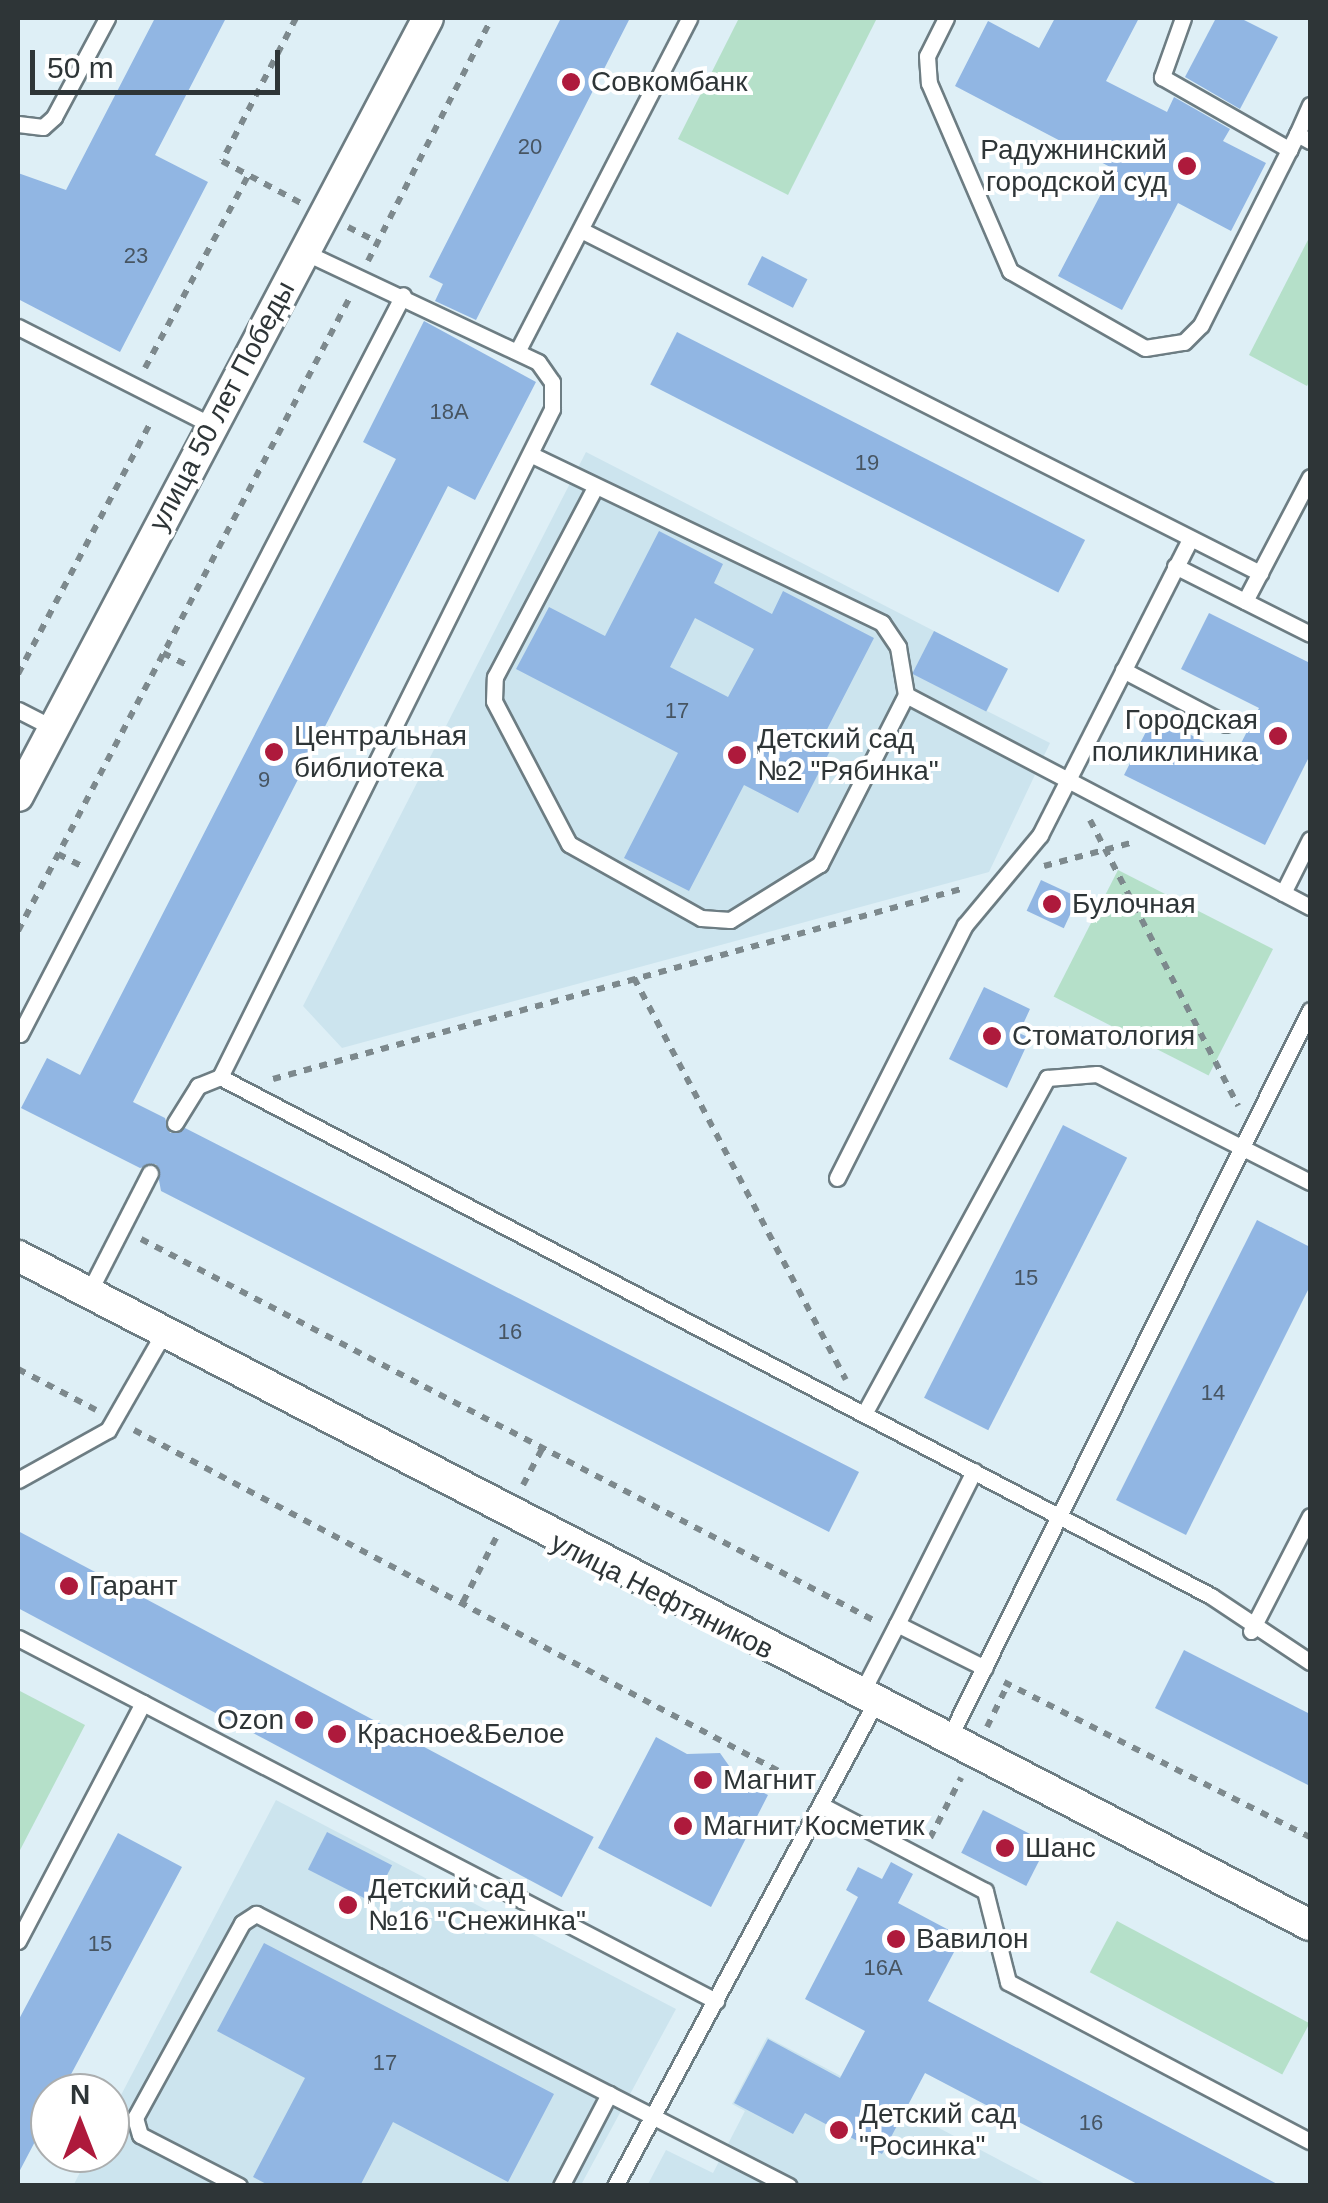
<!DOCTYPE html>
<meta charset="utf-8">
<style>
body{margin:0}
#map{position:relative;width:1328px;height:2203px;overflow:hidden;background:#deeff6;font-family:Arial,sans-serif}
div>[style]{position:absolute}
.built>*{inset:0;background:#cce4ee}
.green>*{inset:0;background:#b5e0c9;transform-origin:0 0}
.building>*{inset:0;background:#91b6e3;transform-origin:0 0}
.path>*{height:6px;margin-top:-3px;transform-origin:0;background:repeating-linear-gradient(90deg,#7d898d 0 8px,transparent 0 16px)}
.roads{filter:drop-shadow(2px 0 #6d7d83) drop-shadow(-2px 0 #6d7d83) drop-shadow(0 2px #6d7d83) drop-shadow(0 -2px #6d7d83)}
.service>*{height:15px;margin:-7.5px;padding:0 7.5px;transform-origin:7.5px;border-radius:7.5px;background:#fff}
.minor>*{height:30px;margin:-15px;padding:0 15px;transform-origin:15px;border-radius:15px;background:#fff}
.dots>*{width:28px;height:28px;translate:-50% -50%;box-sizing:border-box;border:5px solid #fff;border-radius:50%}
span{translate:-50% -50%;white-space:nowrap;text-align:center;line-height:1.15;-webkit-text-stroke:8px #fff;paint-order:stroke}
.number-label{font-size:22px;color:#475562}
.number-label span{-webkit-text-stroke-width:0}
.poi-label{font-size:28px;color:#2e3537}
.left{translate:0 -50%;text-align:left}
.right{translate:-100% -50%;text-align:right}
.street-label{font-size:28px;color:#2e3537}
.frame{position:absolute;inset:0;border:20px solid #2e3537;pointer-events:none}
.north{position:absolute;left:30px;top:2073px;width:100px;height:100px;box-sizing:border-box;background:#fff;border:2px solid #abaeaf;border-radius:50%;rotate:0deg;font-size:28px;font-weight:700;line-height:40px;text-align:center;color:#2e3537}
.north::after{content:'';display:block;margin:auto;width:35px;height:45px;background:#ae1a3c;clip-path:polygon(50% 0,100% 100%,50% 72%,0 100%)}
.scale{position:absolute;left:30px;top:50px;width:250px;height:45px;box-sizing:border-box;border:5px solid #2e3537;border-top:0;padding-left:12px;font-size:30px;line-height:35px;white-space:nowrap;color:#2e3537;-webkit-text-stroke:8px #fff;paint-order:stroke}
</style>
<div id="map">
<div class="built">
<div style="clip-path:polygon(586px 452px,1008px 669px,987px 711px,1050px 743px,989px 872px,342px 1048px,303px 1006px)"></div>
<div style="clip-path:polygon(276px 1800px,676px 2009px,581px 2185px,73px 2186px,90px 2153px,110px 2153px,110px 2116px)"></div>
<div style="clip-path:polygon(767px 2037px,1047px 2185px,647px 2186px,666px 2150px,713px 2173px,745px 2111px,732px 2104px)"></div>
</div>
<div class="green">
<div style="clip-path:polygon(739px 18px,877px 18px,788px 195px,678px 139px)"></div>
<div style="clip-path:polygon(1310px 236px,1310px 380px,1307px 386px,1249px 355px)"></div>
<div style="left:1118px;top:870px;width:174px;height:142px;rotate:27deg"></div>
<div style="clip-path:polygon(18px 1690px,85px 1725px,18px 1854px)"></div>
<div style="left:1117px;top:1921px;width:218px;height:58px;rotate:28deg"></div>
</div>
<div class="building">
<div style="clip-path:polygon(155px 18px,226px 18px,155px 155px,208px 182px,120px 352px,18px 299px,18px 173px,66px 190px)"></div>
<div style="clip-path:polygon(561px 18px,630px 18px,476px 320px,435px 301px,443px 284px,429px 277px)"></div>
<div style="clip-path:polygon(1055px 18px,1139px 18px,1106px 81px,1167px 112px,1174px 97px,1230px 129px,1223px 141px,1266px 163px,1231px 231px,1178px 203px,1122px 310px,1058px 276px,1114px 169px,955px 86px,988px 21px,1039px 48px)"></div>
<div style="clip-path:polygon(1216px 18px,1240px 18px,1278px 37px,1240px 109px,1185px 77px)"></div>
<div style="left:762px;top:256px;width:51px;height:32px;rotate:27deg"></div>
<div style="clip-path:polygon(424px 321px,536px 382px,475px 500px,448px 486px,133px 1102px,165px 1118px,170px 1133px,185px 1128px,859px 1472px,829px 1532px,161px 1191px,156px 1164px,140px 1168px,21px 1108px,47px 1058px,80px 1075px,396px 459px,363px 442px)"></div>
<div style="left:677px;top:332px;width:458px;height:59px;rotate:27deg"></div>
<div style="clip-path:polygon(evenodd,659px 531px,723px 564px,714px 583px,772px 614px,783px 591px,874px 638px,820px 743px,831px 749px,798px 813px,744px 785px,689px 891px,624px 858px,678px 753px,516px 669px,549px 607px,605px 636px,659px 531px,695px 618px,754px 649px,728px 697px,670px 667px,695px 618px)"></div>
<div style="clip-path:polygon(1209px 613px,1310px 663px,1310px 755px,1265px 845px,1124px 775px,1154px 716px,1234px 757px,1259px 708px,1181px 669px)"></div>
<div style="left:934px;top:631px;width:83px;height:48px;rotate:27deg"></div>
<div style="left:1041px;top:880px;width:41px;height:34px;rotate:25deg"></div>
<div style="clip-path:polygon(984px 987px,1030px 1009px,1019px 1033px,1030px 1038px,1007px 1088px,949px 1059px)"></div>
<div style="left:1063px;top:1125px;width:72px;height:306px;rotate:27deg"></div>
<div style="clip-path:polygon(1257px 1220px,1310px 1247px,1310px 1286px,1186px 1535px,1116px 1500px)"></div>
<div style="left:18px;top:1531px;width:652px;height:68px;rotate:28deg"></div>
<div style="clip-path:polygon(1184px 1650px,1310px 1714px,1310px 1786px,1155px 1708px)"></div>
<div style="clip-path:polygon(656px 1737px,687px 1754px,720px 1753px,739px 1780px,768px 1795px,711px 1907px,598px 1848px)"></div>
<div style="left:983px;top:1810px;width:73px;height:48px;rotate:27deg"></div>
<div style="left:327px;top:1832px;width:73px;height:42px;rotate:27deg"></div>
<div style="clip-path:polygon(118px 1833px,182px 1867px,61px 2093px,50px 2093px,50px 2113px,18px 2174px,18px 2021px)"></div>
<div style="clip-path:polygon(891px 1862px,913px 1874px,898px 1903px,962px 1937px,928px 2001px,1281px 2186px,1141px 2186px,925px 2073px,882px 2154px,805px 2113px,793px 2134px,734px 2103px,768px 2039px,840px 2078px,865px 2031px,805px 1999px,858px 1897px,846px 1890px,858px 1867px,882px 1879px)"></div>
<div style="clip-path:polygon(264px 1943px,554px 2094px,508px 2182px,393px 2122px,360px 2186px,270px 2186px,253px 2177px,305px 2078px,217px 2031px)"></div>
</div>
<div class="path">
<div style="left:296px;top:18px;width:161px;rotate:117.4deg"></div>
<div style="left:222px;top:161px;width:89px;rotate:28deg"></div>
<div style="left:348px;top:227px;width:34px;rotate:27deg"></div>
<div style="left:368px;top:261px;width:273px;rotate:-63deg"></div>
<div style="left:145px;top:368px;width:218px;rotate:-61.8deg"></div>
<div style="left:163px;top:653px;width:29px;rotate:27deg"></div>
<div style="left:18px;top:674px;width:287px;rotate:-62.2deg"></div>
<div style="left:1090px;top:820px;width:322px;rotate:62.6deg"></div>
<div style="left:58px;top:854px;width:28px;rotate:27deg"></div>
<div style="left:1044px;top:866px;width:93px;rotate:-14.9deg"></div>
<div style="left:18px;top:931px;width:713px;rotate:-62.36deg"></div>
<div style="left:634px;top:978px;width:454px;rotate:62.2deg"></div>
<div style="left:273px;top:1079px;width:718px;rotate:-15.43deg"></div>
<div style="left:141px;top:1239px;width:827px;rotate:27.49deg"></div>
<div style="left:18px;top:1369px;width:88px;rotate:27.7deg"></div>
<div style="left:134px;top:1430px;width:761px;rotate:27.88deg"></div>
<div style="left:523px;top:1485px;width:41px;rotate:-62.2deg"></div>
<div style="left:463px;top:1602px;width:74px;rotate:-62.7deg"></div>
<div style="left:1004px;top:1682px;width:343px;rotate:26.9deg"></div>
<div style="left:987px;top:1727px;width:48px;rotate:-64deg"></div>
<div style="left:930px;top:1838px;width:68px;rotate:-62.7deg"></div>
</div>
<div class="roads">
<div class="service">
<div style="left:946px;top:18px;width:42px;rotate:116.6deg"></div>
<div style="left:927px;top:56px;width:27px;rotate:86deg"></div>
<div style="left:929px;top:83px;width:205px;rotate:66.7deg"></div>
<div style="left:1010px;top:271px;width:155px;rotate:29.7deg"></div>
<div style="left:1145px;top:348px;width:39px;rotate:-9deg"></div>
<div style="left:1184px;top:342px;width:24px;rotate:-45deg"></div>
<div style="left:1201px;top:325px;width:214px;rotate:-63.3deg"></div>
<div style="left:1183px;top:18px;width:63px;rotate:109.6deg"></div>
<div style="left:1162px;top:77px;width:147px;rotate:29.7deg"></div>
<div style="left:1310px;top:105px;width:32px;rotate:114deg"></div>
<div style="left:1297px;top:134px;width:15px;rotate:28deg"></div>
<div style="left:18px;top:124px;width:25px;rotate:7deg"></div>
<div style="left:43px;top:127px;width:15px;rotate:-42deg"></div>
<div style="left:54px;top:117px;width:112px;rotate:-61.8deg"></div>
<div style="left:581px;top:230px;width:761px;rotate:26.8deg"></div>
<div style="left:18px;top:327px;width:216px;rotate:26.9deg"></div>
<div style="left:518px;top:350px;width:373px;rotate:-62.7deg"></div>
<div style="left:532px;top:455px;width:388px;rotate:25.6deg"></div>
<div style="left:882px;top:623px;width:29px;rotate:56deg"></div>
<div style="left:898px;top:647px;width:49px;rotate:80.5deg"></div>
<div style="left:906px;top:695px;width:190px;rotate:117deg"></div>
<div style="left:820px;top:864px;width:106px;rotate:148.1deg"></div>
<div style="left:730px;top:920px;width:29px;rotate:-176deg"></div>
<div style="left:701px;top:918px;width:151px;rotate:-150.7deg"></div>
<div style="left:569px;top:844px;width:161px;rotate:-117.7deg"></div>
<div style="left:494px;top:701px;width:24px;rotate:-88deg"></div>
<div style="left:495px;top:677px;width:212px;rotate:-62.2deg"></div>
<div style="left:1175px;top:566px;width:151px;rotate:26.7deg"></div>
<div style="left:1245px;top:601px;width:140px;rotate:-62.3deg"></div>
<div style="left:1123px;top:670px;width:116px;rotate:27.7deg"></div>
<div style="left:906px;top:695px;width:456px;rotate:27.7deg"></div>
<div style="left:18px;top:710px;width:39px;rotate:27deg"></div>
<div style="left:1283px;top:893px;width:60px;rotate:-63.4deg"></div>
<div style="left:20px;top:1034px;width:832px;rotate:-62.6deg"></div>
<div style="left:220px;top:1077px;width:1119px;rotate:27.64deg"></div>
<div style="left:1211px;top:1596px;width:119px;rotate:33.7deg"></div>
<div style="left:175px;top:1123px;width:44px;rotate:-58.1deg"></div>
<div style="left:198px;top:1086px;width:24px;rotate:-22deg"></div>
<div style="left:220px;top:1077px;width:746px;rotate:-63.57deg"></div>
<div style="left:552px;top:409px;width:27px;rotate:-90deg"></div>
<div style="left:552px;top:382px;width:24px;rotate:-125deg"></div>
<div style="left:538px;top:362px;width:259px;rotate:-154.8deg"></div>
<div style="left:837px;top:1178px;width:284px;rotate:-63.2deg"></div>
<div style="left:965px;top:925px;width:117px;rotate:-50.2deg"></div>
<div style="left:1040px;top:835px;width:332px;rotate:-63.1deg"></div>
<div style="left:88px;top:1294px;width:136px;rotate:-62.9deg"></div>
<div style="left:864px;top:1414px;width:383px;rotate:-61.4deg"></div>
<div style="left:1047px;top:1078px;width:50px;rotate:-4.6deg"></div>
<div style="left:1097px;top:1074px;width:239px;rotate:26.9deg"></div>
<div style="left:974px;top:1471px;width:171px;rotate:116.7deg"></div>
<div style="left:897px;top:1624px;width:98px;rotate:26.6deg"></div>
<div style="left:18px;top:1480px;width:103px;rotate:-29.1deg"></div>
<div style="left:108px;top:1430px;width:111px;rotate:-60.2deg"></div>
<div style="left:1251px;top:1631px;width:129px;rotate:-62.8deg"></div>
<div style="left:18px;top:1638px;width:787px;rotate:27.48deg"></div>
<div style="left:860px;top:1696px;width:81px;rotate:-62.8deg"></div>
<div style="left:947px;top:1742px;width:817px;rotate:-63.62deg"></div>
<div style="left:821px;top:1805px;width:185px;rotate:27.7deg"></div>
<div style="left:985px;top:1891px;width:94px;rotate:75.8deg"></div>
<div style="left:1008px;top:1982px;width:341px;rotate:27.8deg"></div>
<div style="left:18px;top:1941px;width:269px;rotate:-62.3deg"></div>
<div style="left:239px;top:2186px;width:111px;rotate:-152.7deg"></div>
<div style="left:140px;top:2135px;width:18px;rotate:-106deg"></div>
<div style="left:135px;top:2118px;width:222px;rotate:-61.2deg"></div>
<div style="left:242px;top:1923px;width:17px;rotate:-33deg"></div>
<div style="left:256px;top:1914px;width:598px;rotate:27.04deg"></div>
<div style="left:561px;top:2186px;width:104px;rotate:-62.4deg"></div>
<div style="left:615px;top:2186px;width:546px;rotate:-61.7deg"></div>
</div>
<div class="minor">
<div style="left:18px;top:796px;width:879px;rotate:-62.21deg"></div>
<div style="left:18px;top:1256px;width:1455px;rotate:27.38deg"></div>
</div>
</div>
<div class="dots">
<div style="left:571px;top:82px;background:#ae1a3c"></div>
<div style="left:1187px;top:166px;background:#ae1a3c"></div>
<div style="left:1278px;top:736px;background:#ae1a3c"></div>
<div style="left:274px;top:752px;background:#ae1a3c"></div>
<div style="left:737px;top:755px;background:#ae1a3c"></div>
<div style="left:1052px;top:904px;background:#ae1a3c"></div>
<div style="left:992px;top:1036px;background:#ae1a3c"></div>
<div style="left:69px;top:1586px;background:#ae1a3c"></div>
<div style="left:304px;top:1720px;background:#ae1a3c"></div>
<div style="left:337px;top:1734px;background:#ae1a3c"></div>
<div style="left:703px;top:1780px;background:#ae1a3c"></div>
<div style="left:683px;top:1826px;background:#ae1a3c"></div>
<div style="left:1005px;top:1848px;background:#ae1a3c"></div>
<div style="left:348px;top:1905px;background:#ae1a3c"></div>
<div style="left:896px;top:1939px;background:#ae1a3c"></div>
<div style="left:839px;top:2130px;background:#ae1a3c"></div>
</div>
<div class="number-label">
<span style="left:530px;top:147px">20</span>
<span style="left:136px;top:256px">23</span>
<span style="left:449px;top:412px">18А</span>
<span style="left:867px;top:463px">19</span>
<span style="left:677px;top:711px">17</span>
<span style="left:264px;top:780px">9</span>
<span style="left:1026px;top:1278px">15</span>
<span style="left:510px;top:1332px">16</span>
<span style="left:1213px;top:1393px">14</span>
<span style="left:100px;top:1944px">15</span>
<span style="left:883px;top:1968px">16А</span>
<span style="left:385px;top:2063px">17</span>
<span style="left:1091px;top:2123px">16</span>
</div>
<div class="poi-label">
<span class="left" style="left:591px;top:82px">Совкомбанк</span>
<span class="right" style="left:1167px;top:166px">Радужнинский<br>городской суд</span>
<span class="right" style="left:1258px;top:736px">Городская<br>поликлиника</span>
<span class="left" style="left:294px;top:752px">Центральная<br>библиотека</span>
<span class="left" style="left:757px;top:755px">Детский сад<br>№2 "Рябинка"</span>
<span class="left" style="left:1072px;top:904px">Булочная</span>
<span class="left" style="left:1012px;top:1036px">Стоматология</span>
<span class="left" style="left:89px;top:1586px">Гарант</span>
<span class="right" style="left:284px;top:1720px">Ozon</span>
<span class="left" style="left:357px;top:1734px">Красное&amp;Белое</span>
<span class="left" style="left:723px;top:1780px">Магнит</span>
<span class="left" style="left:703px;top:1826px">Магнит Косметик</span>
<span class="left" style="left:1025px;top:1848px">Шанс</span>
<span class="left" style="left:368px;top:1905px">Детский сад<br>№16 "Снежинка"</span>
<span class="left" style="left:916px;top:1939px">Вавилон</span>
<span class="left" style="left:859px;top:2130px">Детский сад<br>"Росинка"</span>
</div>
<div class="street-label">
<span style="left:222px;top:406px;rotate:-62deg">улица 50 лет Победы</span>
<span style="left:662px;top:1596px;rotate:27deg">улица Нефтяников</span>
</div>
<div class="frame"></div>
<div class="north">N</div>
<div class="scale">50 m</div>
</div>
